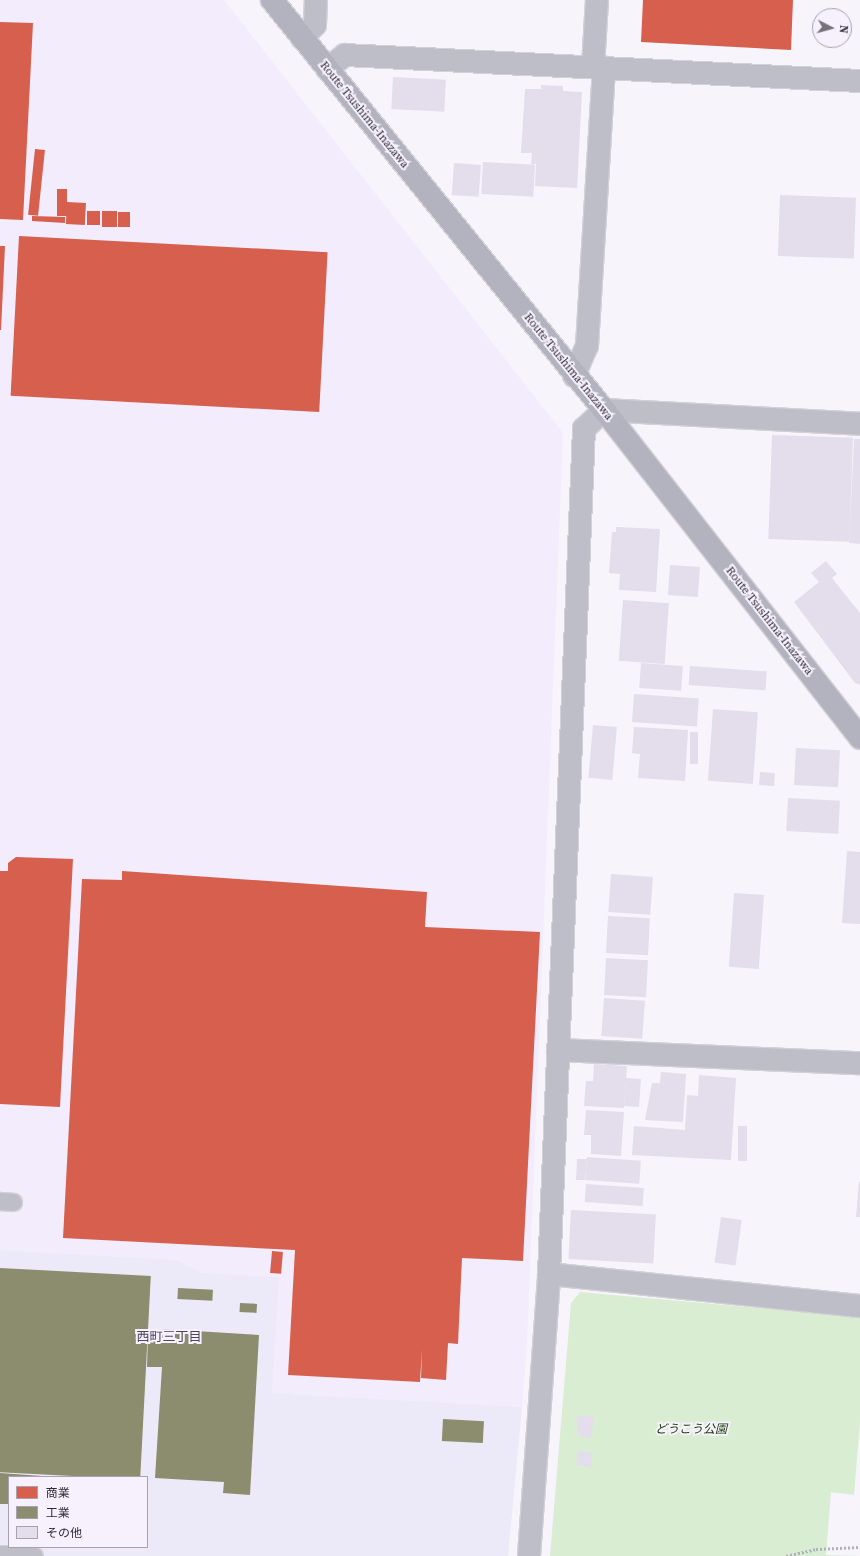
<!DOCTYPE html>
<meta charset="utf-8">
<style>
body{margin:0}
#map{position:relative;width:860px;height:1556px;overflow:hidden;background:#f7f4fb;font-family:"Source Serif 4","Noto Sans JP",serif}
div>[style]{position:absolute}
.built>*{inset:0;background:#f3ecfc}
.industrial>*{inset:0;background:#ece9f8}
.green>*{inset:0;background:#d9edd3}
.shops>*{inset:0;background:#d6604d;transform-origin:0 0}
.industry>*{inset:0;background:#8c8c6e;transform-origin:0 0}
.building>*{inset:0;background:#e4ddec;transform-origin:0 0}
.path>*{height:2.5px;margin-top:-1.25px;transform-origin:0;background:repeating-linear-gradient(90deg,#b0b1b9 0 2px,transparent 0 4px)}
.roads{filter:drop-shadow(1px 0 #d3d1d6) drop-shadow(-1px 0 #d3d1d6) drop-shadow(0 1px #d3d1d6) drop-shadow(0 -1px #d3d1d6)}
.lane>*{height:17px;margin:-8.5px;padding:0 8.5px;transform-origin:8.5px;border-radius:8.5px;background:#bdbec8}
.street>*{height:22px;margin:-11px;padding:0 11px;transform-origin:11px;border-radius:11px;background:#bdbec8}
.secondary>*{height:22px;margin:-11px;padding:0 11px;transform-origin:11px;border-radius:11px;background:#b2b3bf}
span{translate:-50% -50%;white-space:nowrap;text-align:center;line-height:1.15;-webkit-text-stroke:4px #f7f1fe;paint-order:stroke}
.street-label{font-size:12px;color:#2f2c34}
.park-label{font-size:12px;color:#143b00;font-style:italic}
.neighbourhood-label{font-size:13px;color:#4e4658}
.legend{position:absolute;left:8px;top:1476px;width:140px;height:72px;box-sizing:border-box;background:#f7f1fe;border:1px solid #a7a2ad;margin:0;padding:5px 7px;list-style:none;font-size:12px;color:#2f2c34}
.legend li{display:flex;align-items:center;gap:8px;height:20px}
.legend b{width:20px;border:1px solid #a7a2ad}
.north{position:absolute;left:812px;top:8px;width:40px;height:40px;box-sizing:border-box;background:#f7f1fe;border:1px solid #a7a2ad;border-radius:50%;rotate:96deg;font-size:11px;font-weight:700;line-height:16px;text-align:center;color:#2f2c34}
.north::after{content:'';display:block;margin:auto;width:14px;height:18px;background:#75727a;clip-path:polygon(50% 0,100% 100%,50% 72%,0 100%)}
</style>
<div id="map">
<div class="built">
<div style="clip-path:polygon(0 0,224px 0,563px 433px,527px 1344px,522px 1407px,272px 1393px,278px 1277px,200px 1273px,177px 1260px,0 1250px)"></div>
</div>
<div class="industrial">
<div style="clip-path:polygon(evenodd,0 1250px,177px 1260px,201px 1273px,279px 1277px,272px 1393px,522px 1407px,508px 1556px,0 1556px,0 1250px,9px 1477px,147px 1477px,147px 1547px,9px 1547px,9px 1477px)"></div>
</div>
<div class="green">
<div style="clip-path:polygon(580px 1292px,860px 1317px,860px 1422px,854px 1495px,831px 1492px,826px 1555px,860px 1556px,550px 1556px,571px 1303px)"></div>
</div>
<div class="shops">
<div style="clip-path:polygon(643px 0,793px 0,791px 50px,641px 42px)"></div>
<div style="clip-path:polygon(0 22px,33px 23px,23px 220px,0 219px)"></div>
<div style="left:35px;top:149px;width:10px;height:66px;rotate:6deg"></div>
<div style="left:57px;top:189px;width:10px;height:27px"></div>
<div style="left:67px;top:202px;width:19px;height:22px;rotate:3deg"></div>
<div style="left:87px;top:211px;width:13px;height:14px"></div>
<div style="left:102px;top:211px;width:15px;height:16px"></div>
<div style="left:118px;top:212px;width:12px;height:15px"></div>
<div style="clip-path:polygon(32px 216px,65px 217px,65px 223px,32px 221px)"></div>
<div style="left:19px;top:236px;width:309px;height:160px;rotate:3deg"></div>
<div style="clip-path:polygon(0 246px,5px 246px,1px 330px,0 330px)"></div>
<div style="clip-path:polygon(16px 857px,73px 859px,60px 1107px,0 1104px,0 871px,8px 871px,8px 863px)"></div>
<div style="clip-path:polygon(122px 871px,427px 892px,425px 927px,540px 932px,523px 1261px,462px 1258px,458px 1344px,448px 1343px,446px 1380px,421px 1378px,422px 1349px,420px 1382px,288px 1375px,295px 1250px,63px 1238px,82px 879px,122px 880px)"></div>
<div style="left:272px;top:1251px;width:11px;height:22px;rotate:5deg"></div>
</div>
<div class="industry">
<div style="left:0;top:1268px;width:151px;height:204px;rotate:3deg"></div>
<div style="left:178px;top:1288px;width:35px;height:11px;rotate:3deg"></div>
<div style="left:240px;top:1303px;width:17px;height:9px;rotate:3deg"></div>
<div style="clip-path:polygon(163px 1329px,259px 1335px,250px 1495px,223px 1493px,224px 1482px,155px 1478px,162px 1367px,147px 1367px,148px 1335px,163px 1335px)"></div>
<div style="left:443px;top:1419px;width:41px;height:22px;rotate:3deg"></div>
<div style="clip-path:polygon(0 1473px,42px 1476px,42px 1477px,9px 1477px,9px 1504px,0 1504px)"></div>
</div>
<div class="building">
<div style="left:393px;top:77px;width:53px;height:32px;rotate:3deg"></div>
<div style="clip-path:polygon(541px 85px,563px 86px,563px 91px,582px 92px,577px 188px,535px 186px,536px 164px,531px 164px,532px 153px,521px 153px,525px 89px,541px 89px)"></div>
<div style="left:483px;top:162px;width:52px;height:32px;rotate:3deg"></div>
<div style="left:454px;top:163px;width:27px;height:32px;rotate:4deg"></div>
<div style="left:780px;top:195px;width:76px;height:61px;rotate:2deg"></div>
<div style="left:772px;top:435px;width:81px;height:104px;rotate:2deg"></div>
<div style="clip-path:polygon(854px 439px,860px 439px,860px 544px,849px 543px)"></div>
<div style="clip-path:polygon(616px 527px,660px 529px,656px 592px,619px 590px,620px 574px,609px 573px,612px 532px,616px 532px)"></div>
<div style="clip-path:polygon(826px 561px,837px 574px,832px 578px,860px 613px,860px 685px,855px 683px,794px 602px,819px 582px,811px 573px)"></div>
<div style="left:670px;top:565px;width:30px;height:30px;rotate:4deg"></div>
<div style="left:623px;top:600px;width:46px;height:61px;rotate:4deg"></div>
<div style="left:641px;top:663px;width:42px;height:25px;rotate:4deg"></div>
<div style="left:690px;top:666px;width:77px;height:19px;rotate:4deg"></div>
<div style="left:634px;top:694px;width:65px;height:28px;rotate:4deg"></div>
<div style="left:713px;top:709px;width:45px;height:72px;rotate:4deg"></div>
<div style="left:593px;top:725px;width:24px;height:53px;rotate:5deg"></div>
<div style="clip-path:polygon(634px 727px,688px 730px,685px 781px,638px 778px,640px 754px,632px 753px)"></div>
<div style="left:690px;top:732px;width:8px;height:32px"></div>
<div style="left:796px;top:748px;width:44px;height:37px;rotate:3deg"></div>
<div style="left:760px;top:772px;width:15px;height:13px;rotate:4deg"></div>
<div style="left:788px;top:798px;width:52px;height:33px;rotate:3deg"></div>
<div style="clip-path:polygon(847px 851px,860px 852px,860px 924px,842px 923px)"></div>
<div style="left:611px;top:874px;width:42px;height:38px;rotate:4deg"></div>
<div style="left:734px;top:893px;width:30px;height:74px;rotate:4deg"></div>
<div style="left:608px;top:916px;width:42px;height:37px;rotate:3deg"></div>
<div style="left:606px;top:958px;width:42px;height:37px;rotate:3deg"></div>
<div style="left:604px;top:998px;width:41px;height:38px;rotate:4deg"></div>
<div style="clip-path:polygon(594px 1064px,627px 1066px,624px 1108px,584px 1106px,586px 1081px,593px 1081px)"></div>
<div style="clip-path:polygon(661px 1072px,686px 1074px,683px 1122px,645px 1120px,652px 1083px,660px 1083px)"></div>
<div style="clip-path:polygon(699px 1075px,736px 1078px,731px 1160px,632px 1155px,634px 1126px,685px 1130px,687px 1095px,698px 1096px)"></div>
<div style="left:626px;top:1078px;width:15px;height:28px;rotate:4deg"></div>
<div style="clip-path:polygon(586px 1110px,624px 1112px,621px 1156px,591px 1154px,591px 1135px,584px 1135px)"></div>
<div style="left:738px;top:1126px;width:9px;height:35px"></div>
<div style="left:587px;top:1157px;width:54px;height:23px;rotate:4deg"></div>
<div style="clip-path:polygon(577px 1159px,587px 1159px,585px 1180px,576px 1180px)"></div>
<div style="clip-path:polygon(859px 1182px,860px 1182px,860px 1217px,856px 1217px)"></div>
<div style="left:586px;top:1184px;width:58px;height:18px;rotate:4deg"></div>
<div style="left:571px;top:1210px;width:85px;height:49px;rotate:3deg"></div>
<div style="left:721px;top:1217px;width:21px;height:46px;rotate:8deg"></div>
<div style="clip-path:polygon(581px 1416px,594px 1417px,591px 1438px,579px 1436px,576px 1418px)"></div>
<div style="left:578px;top:1451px;width:15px;height:14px;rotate:8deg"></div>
</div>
<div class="path">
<div style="left:786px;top:1556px;width:31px;rotate:-13deg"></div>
<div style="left:816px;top:1549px;width:44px;rotate:-2.6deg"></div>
</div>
<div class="roads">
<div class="lane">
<div style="left:0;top:1201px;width:13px;rotate:4deg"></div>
<div style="left:0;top:1554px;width:34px;rotate:3deg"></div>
</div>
<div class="street">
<div style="left:302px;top:38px;width:18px;rotate:-45deg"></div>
<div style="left:315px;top:25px;width:25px;rotate:-88deg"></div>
<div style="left:593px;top:67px;width:67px;rotate:-86.6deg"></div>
<div style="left:327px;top:69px;width:23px;rotate:-38deg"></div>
<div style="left:345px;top:55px;width:516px;rotate:2.89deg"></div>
<div style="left:574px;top:376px;width:33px;rotate:-67deg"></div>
<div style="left:587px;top:346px;width:279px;rotate:-86.5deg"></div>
<div style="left:558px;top:1050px;width:302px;rotate:2.5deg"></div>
<div style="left:549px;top:1274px;width:313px;rotate:5.9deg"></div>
<div style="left:529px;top:1556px;width:283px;rotate:-85.9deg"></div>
<div style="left:549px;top:1274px;width:846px;rotate:-87.63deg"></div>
<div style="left:584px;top:429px;width:28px;rotate:-44deg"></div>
<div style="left:604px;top:410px;width:256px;rotate:3.1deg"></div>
</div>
<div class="secondary">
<div style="left:272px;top:0;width:528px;rotate:51deg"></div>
<div style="left:604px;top:410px;width:416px;rotate:52deg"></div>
</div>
</div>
<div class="street-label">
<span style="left:364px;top:115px;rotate:51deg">Route Tsushima-Inazawa</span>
<span style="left:568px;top:367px;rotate:51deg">Route Tsushima-Inazawa</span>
<span style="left:769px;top:621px;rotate:52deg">Route Tsushima-Inazawa</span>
</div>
<div class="park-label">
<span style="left:691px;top:1430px">どうこう公園</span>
</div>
<div class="neighbourhood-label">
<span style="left:169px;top:1337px">西町三丁目</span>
</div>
<ul class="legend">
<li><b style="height:11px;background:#d6604d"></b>商業</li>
<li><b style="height:11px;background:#8c8c6e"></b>工業</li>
<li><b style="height:11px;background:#e4ddec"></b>その他</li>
</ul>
<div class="north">N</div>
</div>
